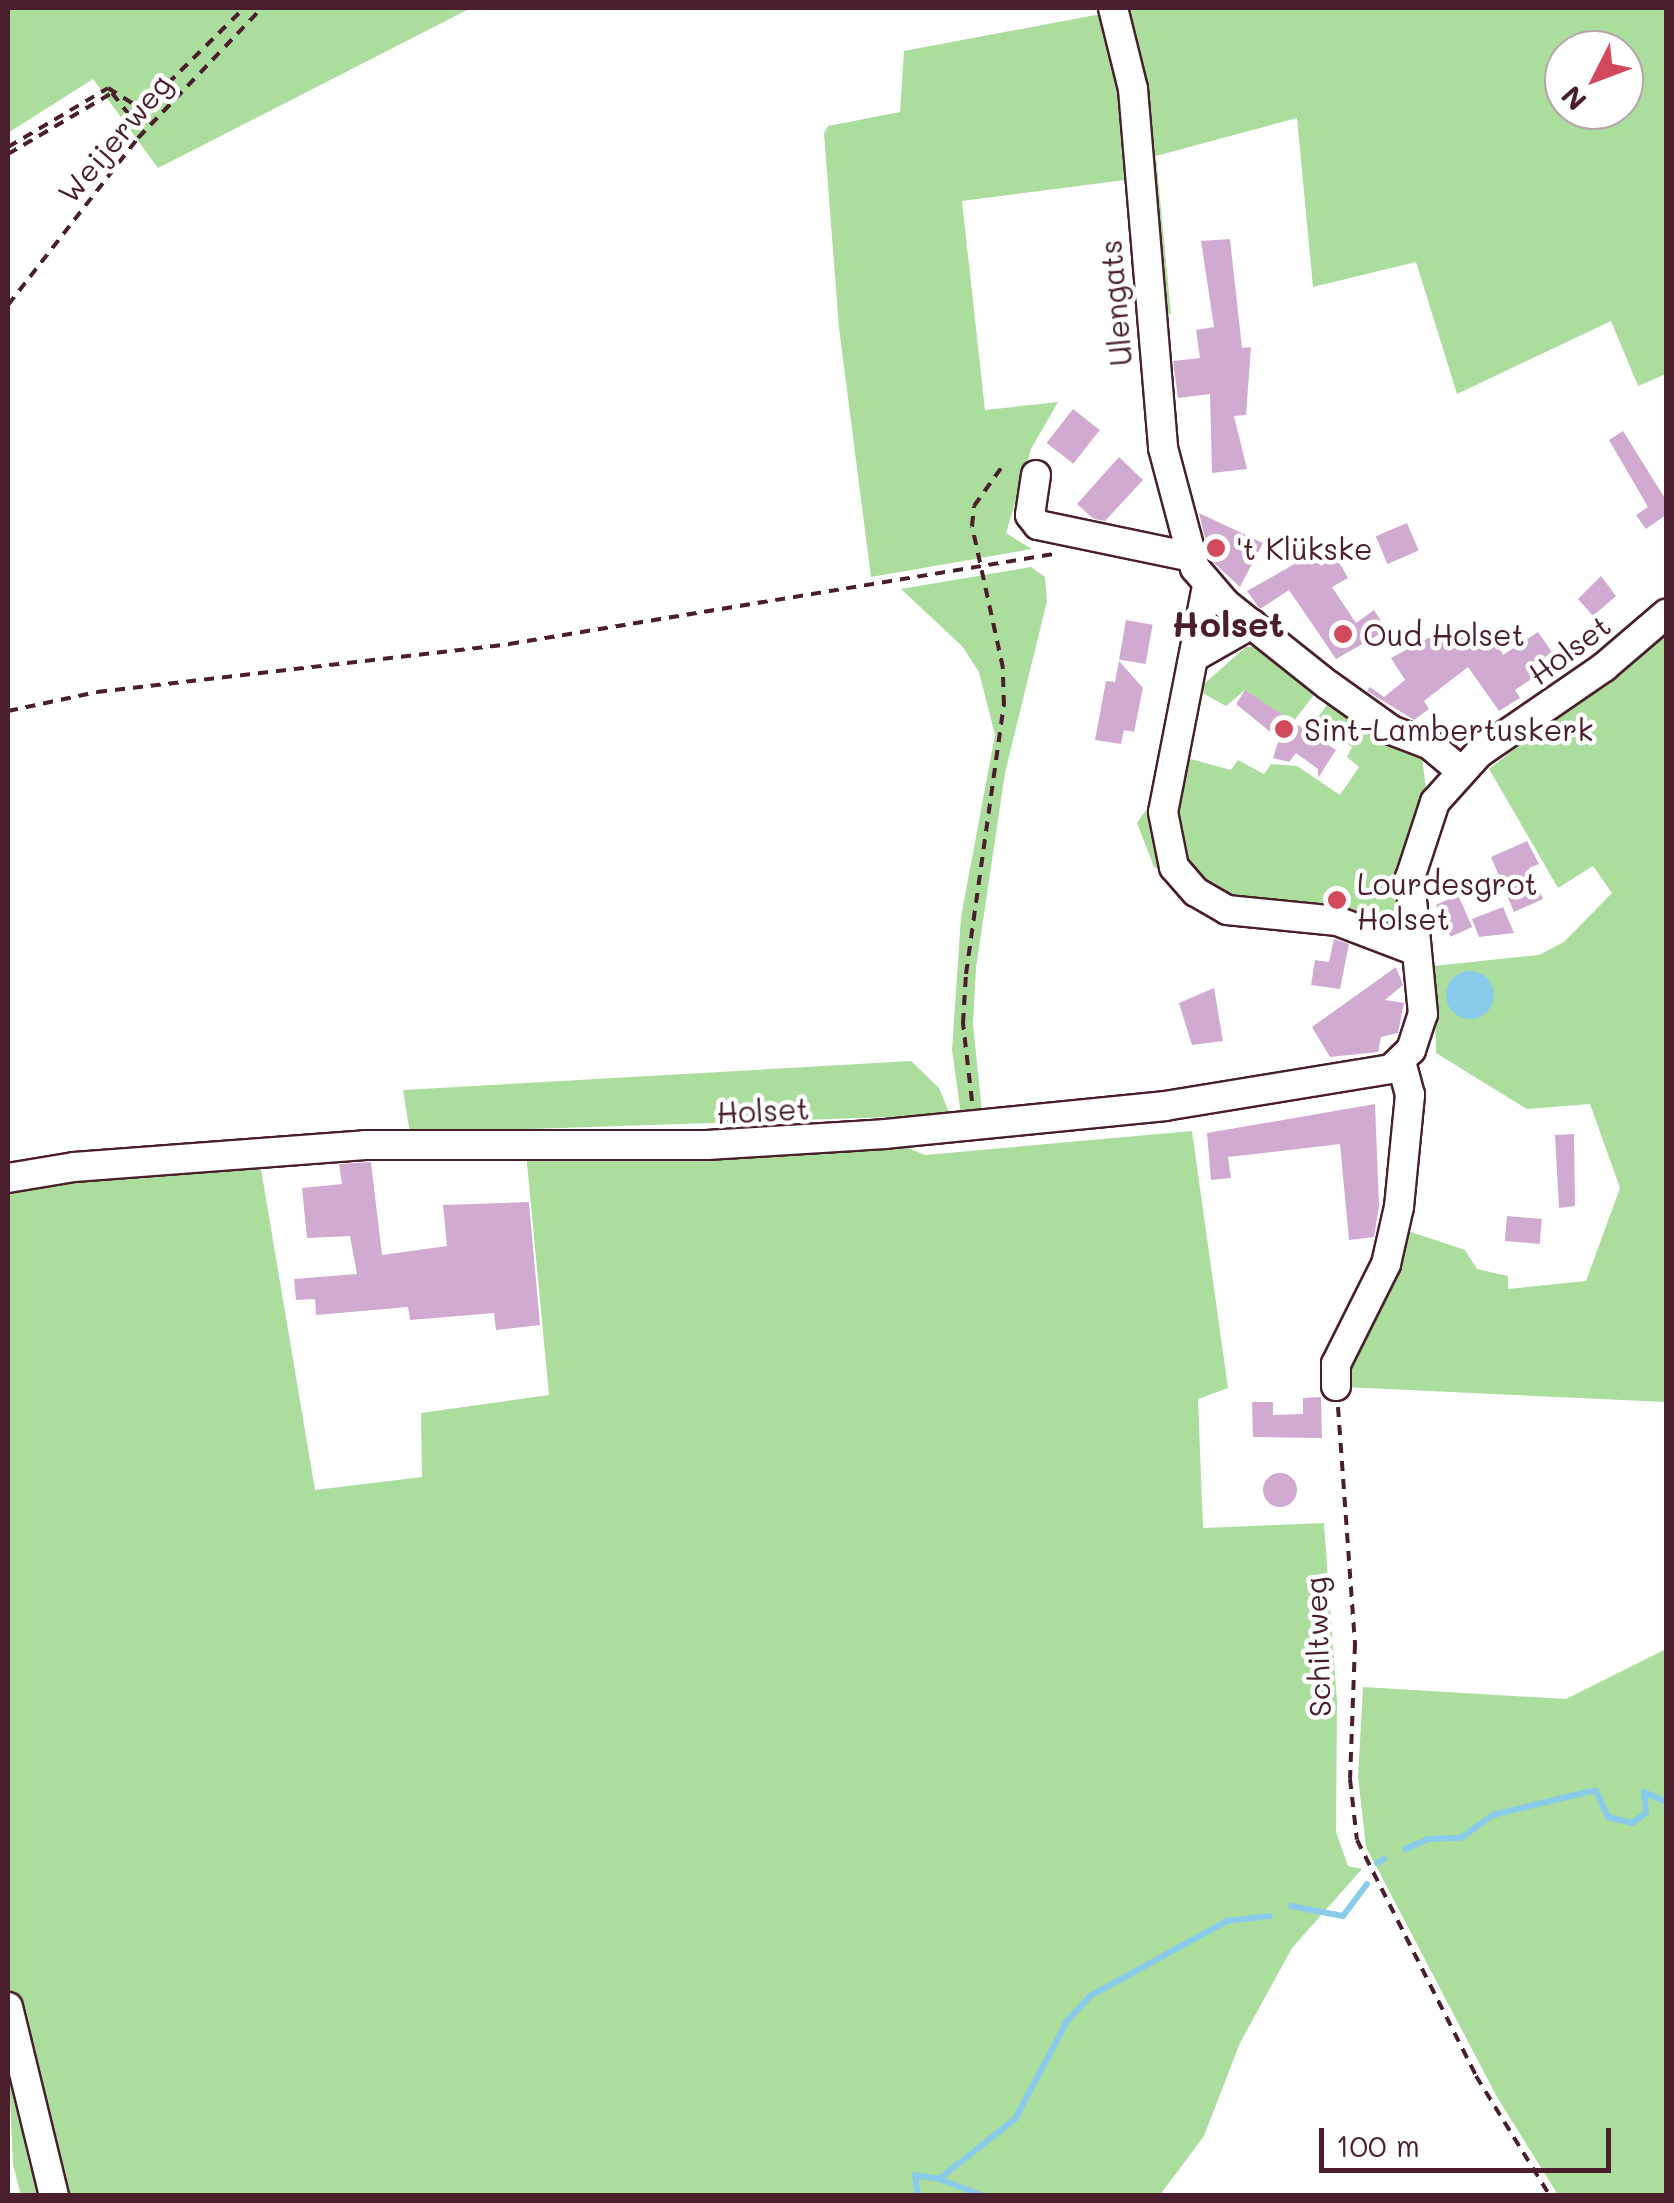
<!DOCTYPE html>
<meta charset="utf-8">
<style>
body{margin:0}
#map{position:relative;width:1674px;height:2203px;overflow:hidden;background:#fff;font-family:Mali,sans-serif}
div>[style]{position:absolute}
.green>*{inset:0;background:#abdd9d}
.water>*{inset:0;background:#8acbeb}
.round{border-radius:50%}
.stream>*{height:6px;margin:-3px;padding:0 3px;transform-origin:3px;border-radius:3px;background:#8acbeb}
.building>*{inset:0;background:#d1aad2;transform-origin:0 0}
.path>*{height:4px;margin-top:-2px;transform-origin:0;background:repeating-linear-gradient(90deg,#4a1f2b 0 10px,transparent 0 18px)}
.roads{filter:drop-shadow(2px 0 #4a1f2b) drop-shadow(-2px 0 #4a1f2b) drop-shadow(0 2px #4a1f2b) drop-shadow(0 -2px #4a1f2b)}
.minor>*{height:28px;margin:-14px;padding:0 14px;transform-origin:14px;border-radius:14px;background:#fff}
.dots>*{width:28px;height:28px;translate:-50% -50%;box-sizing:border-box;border:5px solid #fff;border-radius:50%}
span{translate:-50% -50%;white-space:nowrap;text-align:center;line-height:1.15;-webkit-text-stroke:9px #fff;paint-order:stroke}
.street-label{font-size:30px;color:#4a1f2b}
.poi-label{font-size:30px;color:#4a1f2b}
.left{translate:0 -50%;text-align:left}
.quarter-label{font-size:35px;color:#4a1f2b;font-weight:700}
.frame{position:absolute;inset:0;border:10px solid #4a1f2b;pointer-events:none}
.north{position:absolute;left:1544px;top:30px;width:100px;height:100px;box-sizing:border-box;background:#fff;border:2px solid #b7a5aa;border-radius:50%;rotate:228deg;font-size:28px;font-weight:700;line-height:40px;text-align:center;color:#4a1f2b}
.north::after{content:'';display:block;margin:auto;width:35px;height:45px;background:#d1495b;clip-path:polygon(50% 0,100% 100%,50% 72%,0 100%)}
.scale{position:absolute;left:1319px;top:2128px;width:292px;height:45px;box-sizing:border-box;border:5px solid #4a1f2b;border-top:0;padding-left:12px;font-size:30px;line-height:35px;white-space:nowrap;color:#4a1f2b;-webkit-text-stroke:8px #fff;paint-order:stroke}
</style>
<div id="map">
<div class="green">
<div style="clip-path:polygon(8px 8px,471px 8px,158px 168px,93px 79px,8px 133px)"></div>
<div style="clip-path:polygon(evenodd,1112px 8px,1666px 8px,1666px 374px,1638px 386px,1611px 321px,1457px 394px,1416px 262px,1313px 287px,1297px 118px,1156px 156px,1171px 314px,1155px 317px,1112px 8px,1564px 50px,1624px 50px,1624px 110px,1564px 110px,1564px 50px)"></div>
<div style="clip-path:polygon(1101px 14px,1120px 77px,1125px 180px,962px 201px,985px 410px,1058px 402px,1031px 449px,1006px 533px,1032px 549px,871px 577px,839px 328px,824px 133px,828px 126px,900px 112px,904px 51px)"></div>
<div style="clip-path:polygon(1031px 567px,1045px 577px,1047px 601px,1005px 773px,976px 968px,973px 1024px,982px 1112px,961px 1115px,952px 1050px,961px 917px,995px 735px,979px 672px,962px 646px,901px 589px)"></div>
<div style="clip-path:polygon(1666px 631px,1666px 1402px,1344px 1387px,1408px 1231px,1465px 1250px,1477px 1269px,1508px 1276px,1508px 1289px,1586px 1281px,1620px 1188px,1590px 1104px,1527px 1109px,1436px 1053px,1434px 966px,1539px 955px,1564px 942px,1612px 893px,1593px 866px,1558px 888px,1489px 769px)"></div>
<div style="clip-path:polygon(1246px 647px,1268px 647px,1321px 686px,1293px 722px,1245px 690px,1226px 706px,1197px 690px)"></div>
<div style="clip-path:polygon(1333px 696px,1422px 758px,1427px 796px,1405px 847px,1399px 929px,1364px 919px,1256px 908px,1154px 867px,1137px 823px,1183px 757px,1231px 770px,1238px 760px,1264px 774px,1271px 764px,1297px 766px,1340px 795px,1359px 767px,1347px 757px,1352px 747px,1315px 722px)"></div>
<div style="clip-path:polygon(911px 1061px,939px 1088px,950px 1115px,410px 1133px,403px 1090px)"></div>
<div style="clip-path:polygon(1192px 1131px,1228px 1388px,1198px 1399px,1203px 1528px,1324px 1523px,1337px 1702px,1336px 1832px,1348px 1866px,1362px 1869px,1292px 1948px,1240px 2043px,1204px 2136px,1160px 2195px,55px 2195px,8px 1993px,8px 1180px,259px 1157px,315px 1490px,422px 1477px,421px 1413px,549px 1395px,526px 1153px,882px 1137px,925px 1155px)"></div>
<div style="clip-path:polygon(1666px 1649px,1666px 2195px,1558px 2195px,1497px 2097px,1366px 1847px,1358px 1777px,1363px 1687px,1566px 1699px)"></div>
<div style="clip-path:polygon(9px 2074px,29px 2164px,39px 2195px,21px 2195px,13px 2165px)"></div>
</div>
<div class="water">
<div class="round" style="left:1446px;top:971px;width:48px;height:48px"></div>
</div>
<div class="stream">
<div style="left:1405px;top:1849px;width:25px;rotate:-23deg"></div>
<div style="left:1428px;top:1839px;width:33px;rotate:-2deg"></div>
<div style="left:1461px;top:1838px;width:39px;rotate:-36deg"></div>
<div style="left:1493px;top:1815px;width:97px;rotate:-13.7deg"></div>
<div style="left:1587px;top:1792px;width:9px;rotate:-6deg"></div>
<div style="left:1596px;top:1791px;width:29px;rotate:65deg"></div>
<div style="left:1608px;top:1817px;width:25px;rotate:14deg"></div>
<div style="left:1632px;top:1823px;width:17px;rotate:-36deg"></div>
<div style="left:1646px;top:1813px;width:21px;rotate:-95deg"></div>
<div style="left:1644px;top:1792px;width:24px;rotate:24deg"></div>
<div style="left:1377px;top:1863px;width:8px;rotate:-30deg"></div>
<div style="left:1291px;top:1906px;width:53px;rotate:10.9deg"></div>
<div style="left:1343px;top:1916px;width:40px;rotate:-53deg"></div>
<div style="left:939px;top:2179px;width:48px;rotate:20.7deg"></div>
<div style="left:918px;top:2196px;width:21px;rotate:-98deg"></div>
<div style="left:915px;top:2175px;width:24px;rotate:9deg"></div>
<div style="left:939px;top:2179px;width:97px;rotate:-38.3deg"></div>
<div style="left:1015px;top:2119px;width:111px;rotate:-62deg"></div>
<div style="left:1067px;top:2021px;width:34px;rotate:-47deg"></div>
<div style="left:1090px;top:1996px;width:156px;rotate:-28.7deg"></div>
<div style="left:1227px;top:1921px;width:43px;rotate:-6.6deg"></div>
</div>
<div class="building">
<div style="clip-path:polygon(1230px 239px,1242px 348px,1251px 347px,1246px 415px,1234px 416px,1247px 469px,1212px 473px,1210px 394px,1178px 398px,1173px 361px,1200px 358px,1196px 330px,1214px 327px,1201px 241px)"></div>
<div style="left:1073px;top:409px;width:34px;height:43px;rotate:38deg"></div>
<div style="clip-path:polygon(1623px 431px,1666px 500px,1666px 515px,1646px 529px,1636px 515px,1648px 507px,1609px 440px)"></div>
<div style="clip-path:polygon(1119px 457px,1143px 480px,1105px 521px,1094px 519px,1077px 504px)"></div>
<div style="clip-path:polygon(1199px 513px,1263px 543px,1240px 587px,1211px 560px,1215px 537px,1205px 538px)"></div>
<div style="left:1407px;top:523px;width:30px;height:34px;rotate:67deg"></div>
<div style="clip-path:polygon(1312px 554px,1321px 566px,1336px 557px,1348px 578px,1332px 587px,1356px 623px,1374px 610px,1387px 630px,1336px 659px,1289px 590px,1260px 609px,1247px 591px)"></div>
<div style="clip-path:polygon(1601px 576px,1616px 596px,1593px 616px,1578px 599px)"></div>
<div style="left:1126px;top:620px;width:27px;height:40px;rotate:10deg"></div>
<div style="clip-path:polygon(1452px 625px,1467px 641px,1491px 632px,1503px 655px,1538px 632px,1552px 652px,1545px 657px,1551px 666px,1515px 690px,1520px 698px,1499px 711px,1468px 667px,1424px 701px,1429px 709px,1414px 720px,1367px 691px,1370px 687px,1384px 697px,1405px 680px,1391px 658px)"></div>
<div style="clip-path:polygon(1119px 661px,1143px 688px,1134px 732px,1124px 730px,1121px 744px,1095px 740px,1106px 681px,1115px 682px)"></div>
<div style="clip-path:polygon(1245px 690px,1336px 750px,1318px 778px,1318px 769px,1296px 753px,1289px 762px,1273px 758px,1279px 739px,1236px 704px)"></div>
<div style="clip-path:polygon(1527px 841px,1539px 864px,1529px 868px,1543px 899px,1514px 912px,1491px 857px)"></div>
<div style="left:1458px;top:895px;width:35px;height:24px;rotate:66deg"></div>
<div style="clip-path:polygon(1503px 907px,1514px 933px,1479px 937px,1472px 919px)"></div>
<div style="clip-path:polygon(1334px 939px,1349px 944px,1340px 989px,1311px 985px,1315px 960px,1329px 962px)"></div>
<div style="clip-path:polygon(1396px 967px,1403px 985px,1385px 1000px,1404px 1003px,1398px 1033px,1381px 1037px,1378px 1052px,1330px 1057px,1312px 1027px)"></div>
<div style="clip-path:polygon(1214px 988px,1223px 1041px,1192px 1045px,1179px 1003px)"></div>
<div style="clip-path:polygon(1375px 1104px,1379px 1206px,1374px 1237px,1349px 1240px,1340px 1144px,1228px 1157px,1231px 1178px,1211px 1180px,1207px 1133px)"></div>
<div style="clip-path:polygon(1574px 1134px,1575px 1206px,1559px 1208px,1555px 1135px)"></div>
<div style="clip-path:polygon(371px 1162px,382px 1255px,447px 1246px,443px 1205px,529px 1202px,540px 1325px,496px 1330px,494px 1313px,410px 1320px,408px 1307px,316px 1315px,315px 1299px,296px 1300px,294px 1279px,357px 1274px,350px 1236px,307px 1238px,302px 1188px,342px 1184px,339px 1164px)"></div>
<div style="left:1507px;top:1216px;width:35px;height:25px;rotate:5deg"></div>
<div style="clip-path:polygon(1321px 1397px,1322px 1438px,1253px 1437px,1252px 1402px,1273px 1402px,1273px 1415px,1303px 1414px,1303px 1398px)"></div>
<div class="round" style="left:1263px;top:1473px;width:34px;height:34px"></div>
</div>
<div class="path">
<div style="left:8px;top:147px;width:116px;rotate:-30.5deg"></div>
<div style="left:108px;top:88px;width:40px;rotate:32deg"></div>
<div style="left:142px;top:109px;width:144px;rotate:-44.7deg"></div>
<div style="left:8px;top:154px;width:121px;rotate:-30.4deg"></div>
<div style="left:112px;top:93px;width:50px;rotate:51.5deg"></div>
<div style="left:8px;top:305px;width:212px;rotate:-52.1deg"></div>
<div style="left:138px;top:138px;width:180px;rotate:-46.4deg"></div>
<div style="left:8px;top:711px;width:91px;rotate:-12.1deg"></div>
<div style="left:97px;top:692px;width:415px;rotate:-6.6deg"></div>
<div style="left:509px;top:644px;width:552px;rotate:-9.38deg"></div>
<div style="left:972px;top:1101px;width:79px;rotate:-96.6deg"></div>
<div style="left:963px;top:1023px;width:49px;rotate:-86.5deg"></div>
<div style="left:966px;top:974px;width:272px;rotate:-82deg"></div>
<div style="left:1004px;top:705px;width:37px;rotate:-92deg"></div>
<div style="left:1003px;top:668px;width:145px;rotate:-102.3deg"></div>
<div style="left:972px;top:526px;width:20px;rotate:-84deg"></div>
<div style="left:974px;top:506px;width:52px;rotate:-54.5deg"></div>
<div style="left:1338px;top:1407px;width:238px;rotate:85.9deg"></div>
<div style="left:1355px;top:1644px;width:135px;rotate:92.1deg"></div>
<div style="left:1350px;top:1779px;width:61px;rotate:83.5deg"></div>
<div style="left:1357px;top:1840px;width:264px;rotate:63.2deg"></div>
<div style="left:1476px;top:2076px;width:141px;rotate:58.3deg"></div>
</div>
<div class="roads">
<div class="minor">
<div style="left:1113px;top:8px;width:83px;rotate:76.1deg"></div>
<div style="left:1133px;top:89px;width:360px;rotate:85.2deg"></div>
<div style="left:1163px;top:448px;width:124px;rotate:75.1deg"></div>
<div style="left:1195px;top:568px;width:48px;rotate:49.3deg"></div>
<div style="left:1226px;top:604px;width:130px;rotate:38.5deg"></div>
<div style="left:1328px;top:685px;width:77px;rotate:35.5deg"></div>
<div style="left:1391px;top:730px;width:42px;rotate:21deg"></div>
<div style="left:1430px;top:745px;width:39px;rotate:40deg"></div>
<div style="left:1036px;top:475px;width:40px;rotate:98.5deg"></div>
<div style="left:1030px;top:515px;width:13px;rotate:51deg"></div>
<div style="left:1038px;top:525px;width:156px;rotate:11.8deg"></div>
<div style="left:1207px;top:586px;width:230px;rotate:101deg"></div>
<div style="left:1163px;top:812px;width:56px;rotate:78.7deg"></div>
<div style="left:1174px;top:867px;width:33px;rotate:49deg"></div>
<div style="left:1196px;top:892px;width:36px;rotate:30deg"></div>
<div style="left:1227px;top:910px;width:111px;rotate:5.7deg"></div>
<div style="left:1337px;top:921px;width:85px;rotate:20.8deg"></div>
<div style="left:1194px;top:657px;width:67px;rotate:-29.6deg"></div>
<div style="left:8px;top:1178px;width:67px;rotate:-9.5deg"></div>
<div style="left:74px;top:1167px;width:292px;rotate:-4.3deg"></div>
<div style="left:365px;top:1145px;width:342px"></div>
<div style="left:707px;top:1145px;width:178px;rotate:-3.5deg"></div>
<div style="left:885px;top:1134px;width:281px;rotate:-5.7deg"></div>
<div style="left:1165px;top:1106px;width:229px;rotate:-9.3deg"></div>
<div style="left:1391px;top:1069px;width:28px;rotate:-44deg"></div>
<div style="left:1411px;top:1050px;width:38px;rotate:-72deg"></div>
<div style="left:1423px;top:1014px;width:137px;rotate:-95.5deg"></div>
<div style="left:1410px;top:878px;width:80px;rotate:-71.8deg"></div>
<div style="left:1435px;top:802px;width:66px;rotate:-48.1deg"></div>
<div style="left:1479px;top:753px;width:152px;rotate:-34.5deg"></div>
<div style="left:1604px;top:667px;width:82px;rotate:-40.5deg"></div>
<div style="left:1336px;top:1386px;width:22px;rotate:-90deg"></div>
<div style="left:1336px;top:1364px;width:112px;rotate:-63.4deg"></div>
<div style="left:1386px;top:1264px;width:58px;rotate:-77.2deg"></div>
<div style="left:1399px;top:1207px;width:113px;rotate:-84.4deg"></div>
<div style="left:1410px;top:1095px;width:34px;rotate:-105deg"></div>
<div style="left:8px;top:2007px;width:195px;rotate:76.3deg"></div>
</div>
</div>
<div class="dots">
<div style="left:1216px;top:548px;background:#d1495b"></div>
<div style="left:1343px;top:634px;background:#d1495b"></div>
<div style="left:1284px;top:729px;background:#d1495b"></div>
<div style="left:1337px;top:900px;background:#d1495b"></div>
</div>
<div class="street-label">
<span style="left:114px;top:138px;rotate:-50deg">Weijerweg</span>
<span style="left:1115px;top:303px;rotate:-95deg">Ulengats</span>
<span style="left:1569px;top:649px;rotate:-37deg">Holset</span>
<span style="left:763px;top:1110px;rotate:-3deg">Holset</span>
<span style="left:1317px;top:1647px;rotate:-92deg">Schiltweg</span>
</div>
<div class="poi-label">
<span class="left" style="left:1236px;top:548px">'t Klükske</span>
<span class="left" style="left:1363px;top:634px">Oud Holset</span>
<span class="left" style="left:1304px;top:729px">Sint-Lambertuskerk</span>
<span class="left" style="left:1357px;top:900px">Lourdesgrot<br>Holset</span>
</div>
<div class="quarter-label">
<span style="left:1228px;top:623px">Holset</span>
</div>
<div class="frame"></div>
<div class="north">N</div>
<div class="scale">100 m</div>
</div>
